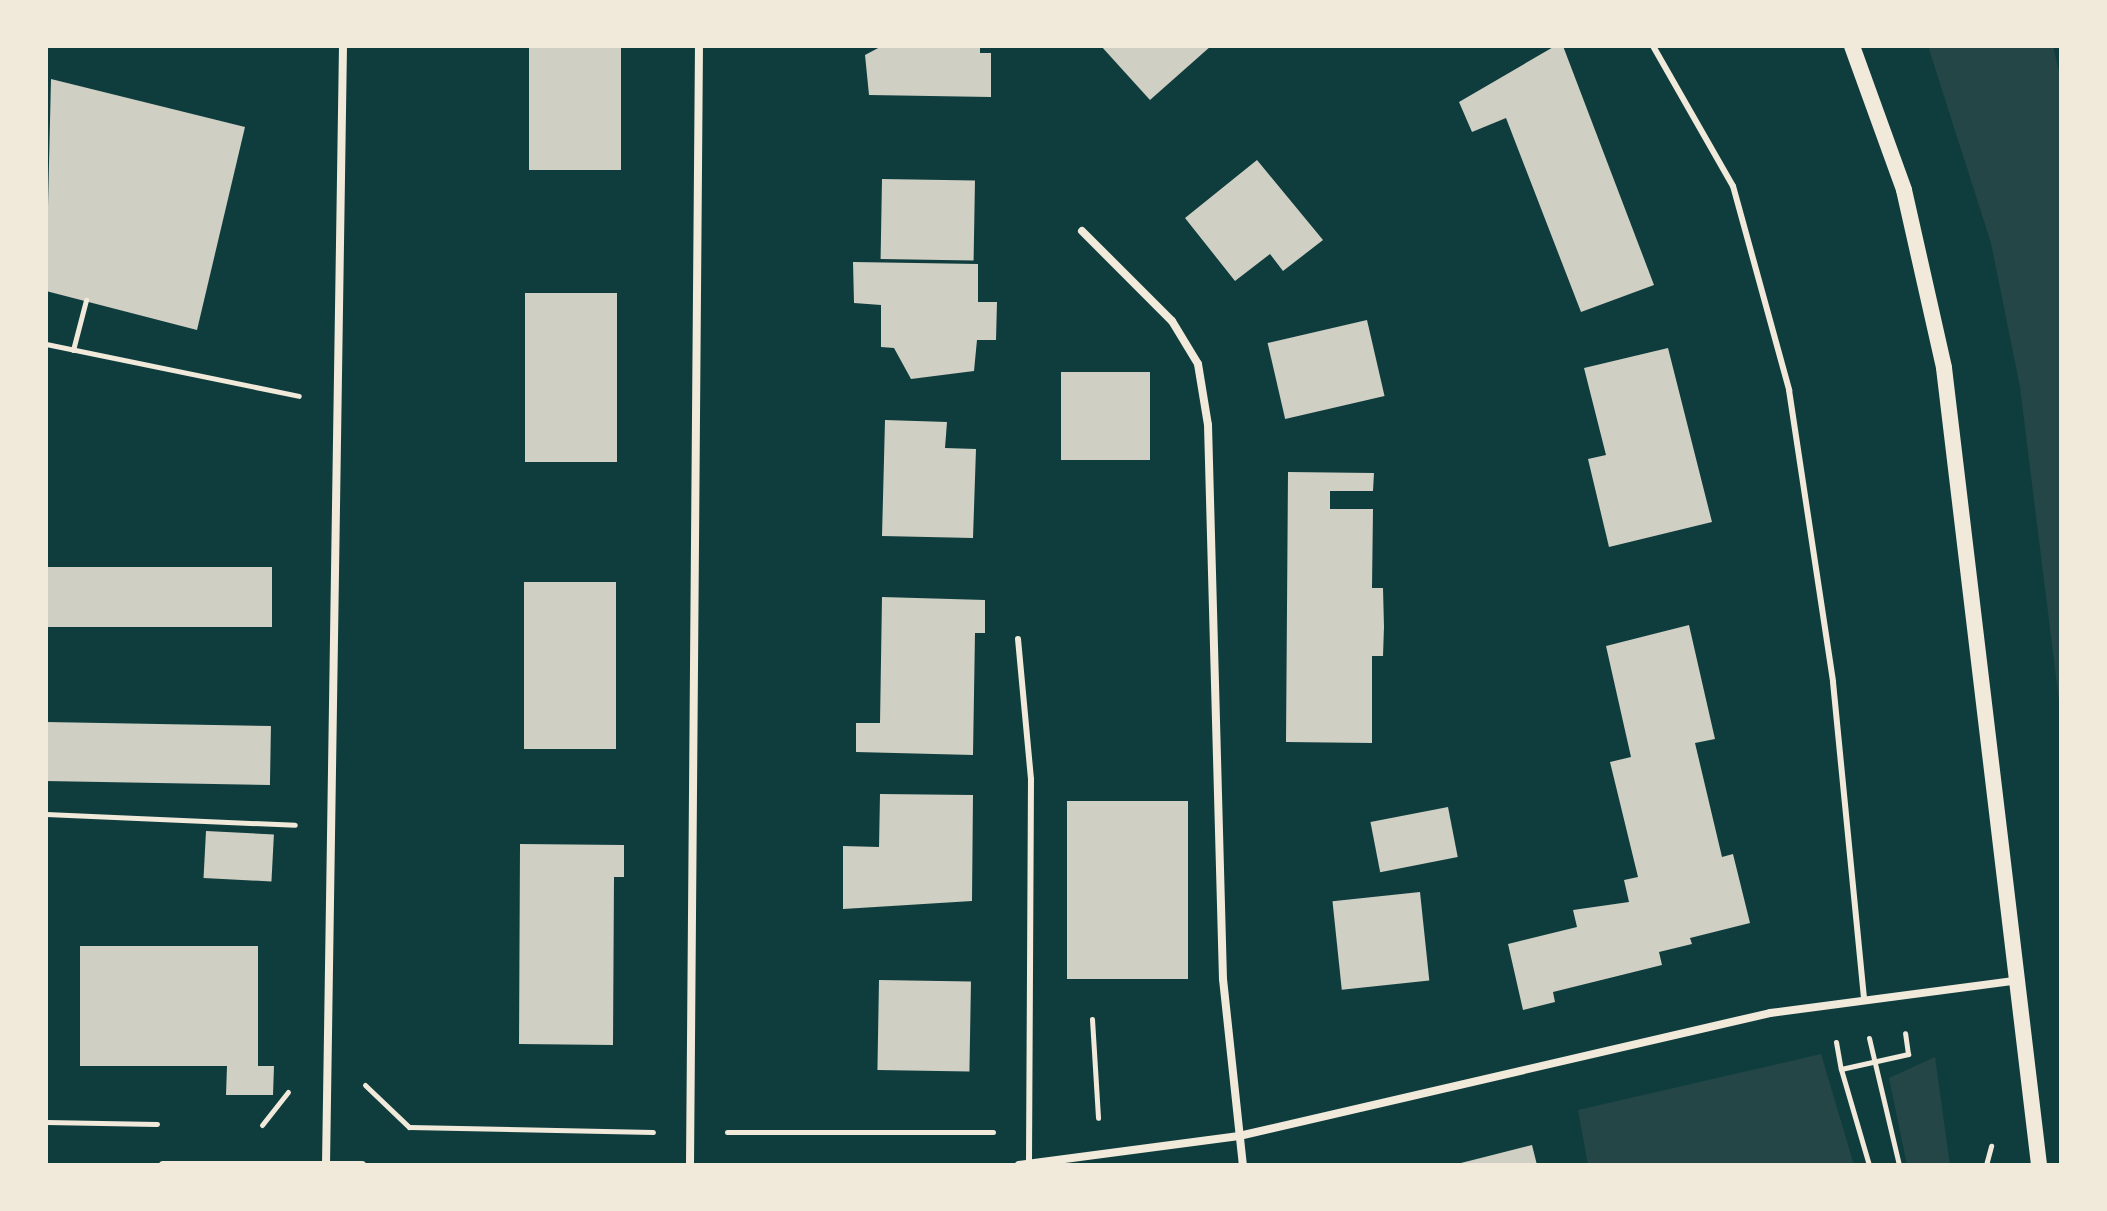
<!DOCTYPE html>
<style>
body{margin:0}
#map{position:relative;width:2107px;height:1211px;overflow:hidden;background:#0f3d3e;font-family:Raleway,sans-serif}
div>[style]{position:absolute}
.green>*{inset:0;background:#244646}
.building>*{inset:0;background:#cfcfc3;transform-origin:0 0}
.path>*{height:5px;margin:-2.5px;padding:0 2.5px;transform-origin:2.5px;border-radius:2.5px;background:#f1e9da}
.service>*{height:6px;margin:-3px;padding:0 3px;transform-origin:3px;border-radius:3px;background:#f1e9da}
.minor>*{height:8px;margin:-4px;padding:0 4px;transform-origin:4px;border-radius:4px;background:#f1e9da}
.secondary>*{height:16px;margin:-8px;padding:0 8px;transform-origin:8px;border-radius:8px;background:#f1e9da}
span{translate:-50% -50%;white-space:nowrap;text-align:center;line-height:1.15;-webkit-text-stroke:7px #f1e9da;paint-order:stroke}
.frame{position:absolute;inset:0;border:48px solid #f1e9da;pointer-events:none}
</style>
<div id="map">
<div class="green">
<div style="clip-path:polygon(1928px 46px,2053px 46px,2061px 80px,2061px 717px,2020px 387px,1991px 243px)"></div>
<div style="clip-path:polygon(1821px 1054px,1854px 1165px,1588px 1165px,1578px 1110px)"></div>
<div style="clip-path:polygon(1935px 1057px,1950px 1165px,1907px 1165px,1889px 1078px)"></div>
</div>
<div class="building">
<div style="left:529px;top:46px;width:92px;height:124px"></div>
<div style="clip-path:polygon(882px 46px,980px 46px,980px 53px,991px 53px,991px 97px,869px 95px,865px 55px)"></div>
<div style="clip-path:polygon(1101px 46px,1211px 46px,1150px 100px)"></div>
<div style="clip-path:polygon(1555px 46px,1563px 46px,1654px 285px,1581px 312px,1506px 118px,1472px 132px,1459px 102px)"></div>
<div style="clip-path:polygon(51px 79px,245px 127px,197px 330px,46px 291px)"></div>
<div style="clip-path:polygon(1257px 160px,1323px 240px,1283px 271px,1270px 254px,1235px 281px,1185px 218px)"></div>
<div style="left:882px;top:179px;width:93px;height:80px;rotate:1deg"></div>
<div style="clip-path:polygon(853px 262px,978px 264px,978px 302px,997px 302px,996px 340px,977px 340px,974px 371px,911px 379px,894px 348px,881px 347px,881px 305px,854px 303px)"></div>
<div style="left:617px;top:293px;width:169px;height:92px;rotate:90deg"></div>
<div style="left:1367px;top:320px;width:78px;height:102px;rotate:77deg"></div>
<div style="clip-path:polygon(1668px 348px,1712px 522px,1609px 547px,1588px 459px,1606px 455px,1584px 368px)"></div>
<div style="left:1150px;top:372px;width:88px;height:89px;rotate:90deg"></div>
<div style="clip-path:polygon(885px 420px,947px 422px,945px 448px,976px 449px,973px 538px,882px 536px)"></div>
<div style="clip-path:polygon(1288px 472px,1374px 473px,1373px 491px,1330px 491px,1330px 509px,1373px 509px,1372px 588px,1383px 588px,1384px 627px,1383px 656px,1372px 656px,1372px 743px,1286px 742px)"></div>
<div style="left:46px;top:567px;width:226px;height:60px"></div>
<div style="left:524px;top:582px;width:92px;height:167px"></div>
<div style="clip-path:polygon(882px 597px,985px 600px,985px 633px,975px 633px,973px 755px,856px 752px,856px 723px,880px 723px)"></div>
<div style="clip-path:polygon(1689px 625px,1715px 739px,1695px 743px,1722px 857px,1733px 854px,1750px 923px,1690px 938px,1692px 944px,1659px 952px,1662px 965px,1553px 992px,1555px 1002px,1523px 1010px,1508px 944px,1577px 927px,1573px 910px,1629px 902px,1624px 880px,1638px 877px,1610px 762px,1631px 757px,1606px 646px)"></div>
<div style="left:46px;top:722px;width:225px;height:59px;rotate:1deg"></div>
<div style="clip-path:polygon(880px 794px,973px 795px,972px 901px,843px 909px,843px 846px,879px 847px)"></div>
<div style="left:1067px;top:801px;width:121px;height:178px"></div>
<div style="left:1448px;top:807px;width:51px;height:79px;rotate:79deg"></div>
<div style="left:206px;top:831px;width:68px;height:47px;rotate:3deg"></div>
<div style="clip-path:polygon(520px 844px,624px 845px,624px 877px,614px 877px,613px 1045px,519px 1044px)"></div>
<div style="left:1420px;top:892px;width:89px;height:88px;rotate:84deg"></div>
<div style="clip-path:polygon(80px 946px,258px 946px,258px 1066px,274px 1066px,273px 1095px,226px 1095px,227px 1066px,80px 1066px)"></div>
<div style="left:879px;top:980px;width:92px;height:90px;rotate:1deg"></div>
<div style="clip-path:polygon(1532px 1145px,1537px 1165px,1457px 1165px,1457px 1164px)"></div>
</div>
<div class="path">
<div style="left:46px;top:344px;width:258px;rotate:11.6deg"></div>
<div style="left:73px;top:350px;width:52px;rotate:-75.4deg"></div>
<div style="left:46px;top:814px;width:249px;rotate:2.5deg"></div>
<div style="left:1092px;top:1019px;width:99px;rotate:86.5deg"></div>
<div style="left:1869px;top:1038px;width:130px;rotate:76.7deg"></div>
<div style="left:1836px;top:1042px;width:27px;rotate:80deg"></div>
<div style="left:365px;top:1085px;width:61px;rotate:43.7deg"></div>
<div style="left:409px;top:1127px;width:244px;rotate:1.2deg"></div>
<div style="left:46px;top:1122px;width:111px;rotate:1deg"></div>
<div style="left:262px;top:1125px;width:42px;rotate:-51.8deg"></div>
<div style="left:727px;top:1132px;width:266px"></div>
<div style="left:1869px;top:1165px;width:100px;rotate:-106.3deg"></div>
<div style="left:1841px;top:1069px;width:69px;rotate:-12.6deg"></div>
<div style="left:1908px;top:1054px;width:21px;rotate:-98deg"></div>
<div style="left:1986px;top:1165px;width:20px;rotate:-75deg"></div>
</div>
<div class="service">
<div style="left:1653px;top:46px;width:161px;rotate:60.3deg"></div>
<div style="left:1733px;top:186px;width:212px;rotate:74.6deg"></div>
<div style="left:1789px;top:390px;width:295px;rotate:81.4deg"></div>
<div style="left:1833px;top:682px;width:316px;rotate:84.4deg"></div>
<div style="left:1018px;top:639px;width:141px;rotate:84.7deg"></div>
<div style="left:1031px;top:779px;width:385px;rotate:90.3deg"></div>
</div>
<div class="minor">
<div style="left:1082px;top:231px;width:127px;rotate:45deg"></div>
<div style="left:1172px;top:321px;width:50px;rotate:58.8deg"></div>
<div style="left:1198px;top:364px;width:62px;rotate:80.7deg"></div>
<div style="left:1208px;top:425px;width:554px;rotate:88.45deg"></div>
<div style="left:1223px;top:979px;width:187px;rotate:83.9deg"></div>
<div style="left:163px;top:1165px;width:199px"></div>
<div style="left:326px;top:1165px;width:1119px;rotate:-89.13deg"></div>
<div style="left:690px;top:1165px;width:1119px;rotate:-89.54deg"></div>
<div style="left:1019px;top:1165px;width:222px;rotate:-7.5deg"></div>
<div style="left:1239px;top:1136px;width:545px;rotate:-13.04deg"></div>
<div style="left:1770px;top:1013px;width:246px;rotate:-7.5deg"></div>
</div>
<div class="secondary">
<div style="left:1852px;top:46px;width:153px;rotate:70.1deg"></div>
<div style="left:1904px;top:190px;width:182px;rotate:77.3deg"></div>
<div style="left:1944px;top:368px;width:803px;rotate:83.2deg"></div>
</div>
<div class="frame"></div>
</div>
